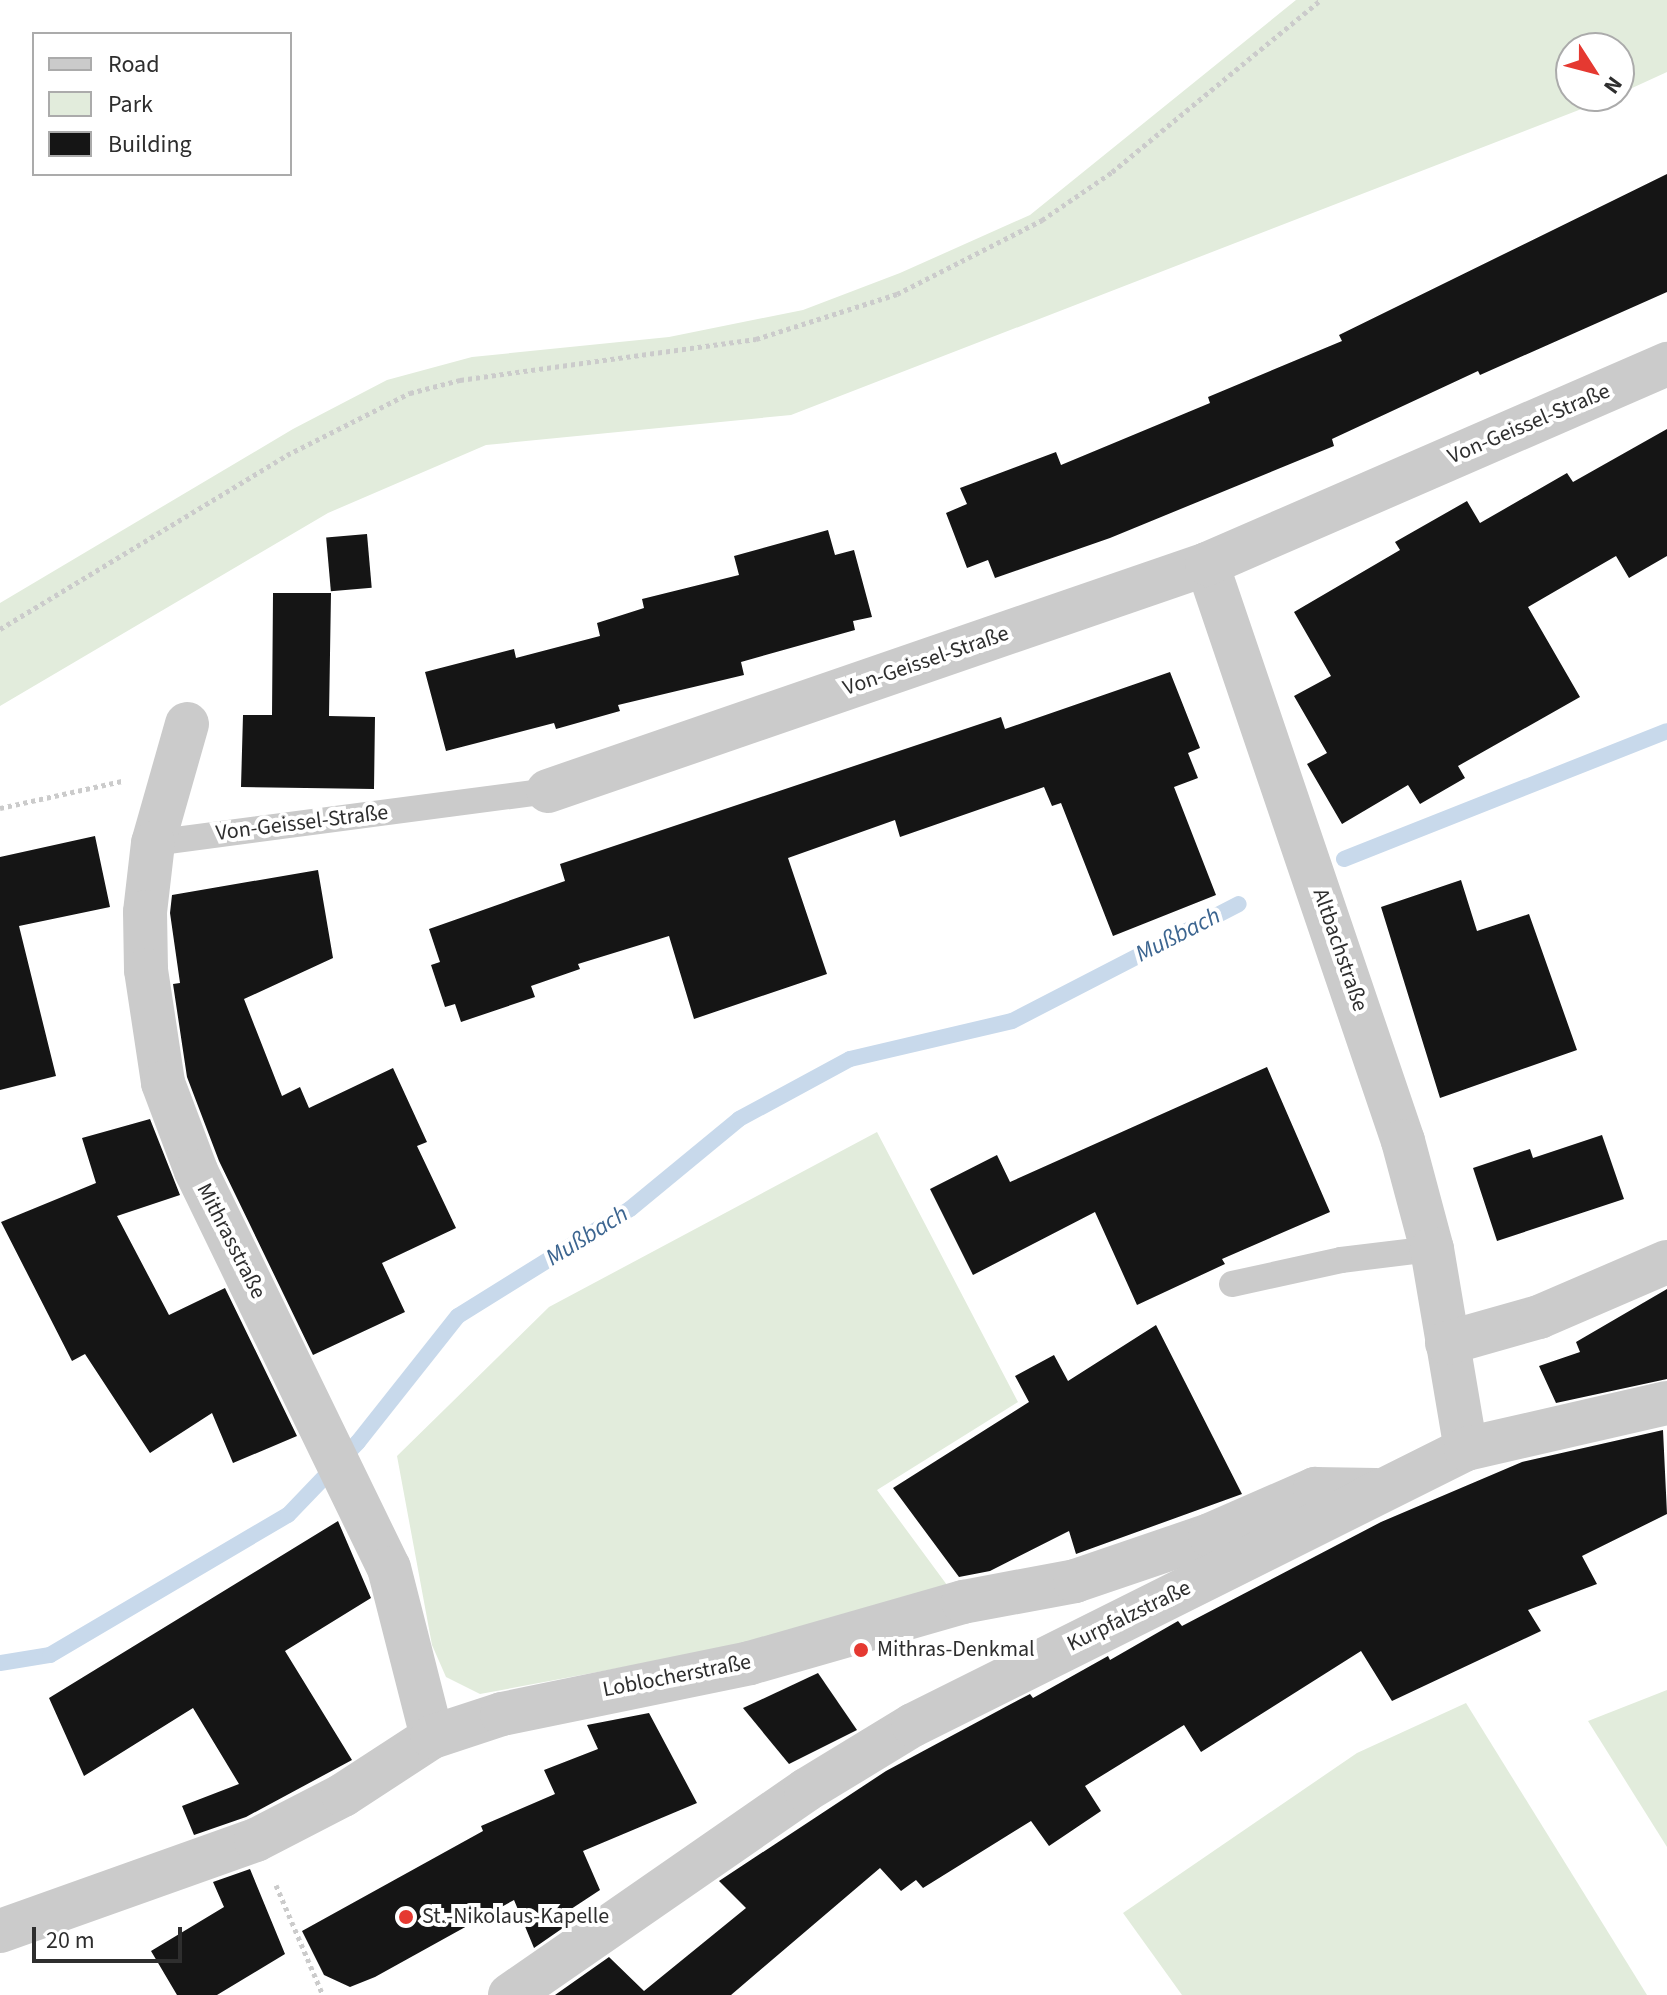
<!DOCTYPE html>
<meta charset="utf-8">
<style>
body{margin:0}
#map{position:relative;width:1667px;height:1995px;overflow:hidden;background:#fff;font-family:"Source Sans 3",sans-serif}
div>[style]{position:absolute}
.green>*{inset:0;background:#e2ecdc}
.stream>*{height:16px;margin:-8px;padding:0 8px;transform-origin:8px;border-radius:8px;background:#c8d9eb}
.building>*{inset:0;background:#151515;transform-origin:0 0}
.path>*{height:5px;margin-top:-2.5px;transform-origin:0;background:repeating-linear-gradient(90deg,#cbcbcb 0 4px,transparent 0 8px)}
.service>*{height:26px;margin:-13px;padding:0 13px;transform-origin:13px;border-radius:13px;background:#cbcbcb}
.minor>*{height:44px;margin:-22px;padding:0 22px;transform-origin:22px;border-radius:22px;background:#cbcbcb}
.dots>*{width:22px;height:22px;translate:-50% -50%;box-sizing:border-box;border:4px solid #fff;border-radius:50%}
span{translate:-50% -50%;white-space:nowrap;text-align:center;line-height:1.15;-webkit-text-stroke:8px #fff;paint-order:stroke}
.street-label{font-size:22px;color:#2e2e2e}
.poi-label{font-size:22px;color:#2e2e2e}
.left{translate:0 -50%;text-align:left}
.water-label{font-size:24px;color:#3c6590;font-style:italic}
.legend{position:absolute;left:32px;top:32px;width:260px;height:144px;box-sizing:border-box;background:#fff;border:2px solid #ababab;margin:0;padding:10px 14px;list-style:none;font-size:24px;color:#2e2e2e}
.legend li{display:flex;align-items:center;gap:16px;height:40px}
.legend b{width:40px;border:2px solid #ababab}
.north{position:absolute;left:1555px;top:32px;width:80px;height:80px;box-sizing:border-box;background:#fff;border:2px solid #ababab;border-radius:50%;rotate:126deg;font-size:22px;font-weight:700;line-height:32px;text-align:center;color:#2e2e2e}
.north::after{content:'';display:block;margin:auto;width:28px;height:36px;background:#e53931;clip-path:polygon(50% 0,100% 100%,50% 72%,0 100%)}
.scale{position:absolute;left:32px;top:1927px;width:150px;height:36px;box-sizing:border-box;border:4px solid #2e2e2e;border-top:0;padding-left:10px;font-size:24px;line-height:28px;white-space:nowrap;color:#2e2e2e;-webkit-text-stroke:6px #fff;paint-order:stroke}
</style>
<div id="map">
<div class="green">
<div style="clip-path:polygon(1296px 0,1667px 0,1667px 72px,1619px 94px,1619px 48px,1571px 48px,1571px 96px,1615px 96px,791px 415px,486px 445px,328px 513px,0 706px,0 603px,293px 429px,387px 380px,472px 357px,669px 337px,803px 310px,900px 273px,1030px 215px)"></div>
<div style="clip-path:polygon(877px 1132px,1018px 1402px,877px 1490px,947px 1585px,758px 1642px,480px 1694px,446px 1677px,432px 1645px,397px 1456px,549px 1307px)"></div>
<div style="clip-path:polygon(1667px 1690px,1667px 1847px,1588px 1721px)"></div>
<div style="clip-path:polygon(1466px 1703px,1647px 1995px,1182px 1995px,1123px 1913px,1357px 1753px)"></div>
</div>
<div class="stream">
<div style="left:1344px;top:859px;width:347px;rotate:-21.6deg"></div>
<div style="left:0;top:1663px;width:51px;rotate:-9.1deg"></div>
<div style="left:50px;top:1655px;width:276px;rotate:-30.5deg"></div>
<div style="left:288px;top:1515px;width:101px;rotate:-46.2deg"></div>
<div style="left:358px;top:1442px;width:161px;rotate:-51.6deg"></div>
<div style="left:458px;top:1316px;width:203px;rotate:-31.9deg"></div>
<div style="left:630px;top:1209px;width:141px;rotate:-39.5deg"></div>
<div style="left:739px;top:1119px;width:126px;rotate:-28.4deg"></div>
<div style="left:850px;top:1059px;width:166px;rotate:-13.2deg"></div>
<div style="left:1012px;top:1021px;width:255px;rotate:-27.3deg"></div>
</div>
<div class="building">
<div style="clip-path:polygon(1667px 174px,1667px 292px,1480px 375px,1478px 371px,1332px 439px,1334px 446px,1110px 538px,995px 578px,988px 560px,967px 568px,946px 513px,967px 504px,960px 488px,1056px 452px,1061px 465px,1210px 403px,1208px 397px,1342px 341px,1339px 335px)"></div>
<div style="clip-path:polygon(1667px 429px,1667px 556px,1629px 578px,1616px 556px,1528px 607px,1580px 697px,1458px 766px,1465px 778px,1420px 804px,1408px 785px,1342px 824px,1307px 764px,1327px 753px,1294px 696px,1331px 676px,1294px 612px,1400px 550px,1395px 542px,1467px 501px,1480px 523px,1567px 473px,1573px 482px)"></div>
<div style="clip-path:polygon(828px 530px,835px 555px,854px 550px,872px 617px,853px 621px,855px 630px,741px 662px,744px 675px,618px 705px,620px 711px,556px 729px,554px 723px,446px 751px,425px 672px,514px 649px,516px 658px,600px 636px,597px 623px,644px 608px,642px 599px,739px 575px,734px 556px)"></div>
<div style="left:367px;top:534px;width:54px;height:41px;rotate:85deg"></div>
<div style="clip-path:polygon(273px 593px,331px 593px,329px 716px,375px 717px,374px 789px,241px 787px,243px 715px,272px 715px)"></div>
<div style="clip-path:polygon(1170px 672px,1200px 748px,1188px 753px,1198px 778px,1174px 787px,1216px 895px,1113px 936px,1061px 803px,1052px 806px,1044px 787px,900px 837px,895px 820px,788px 858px,827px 974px,694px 1019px,669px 936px,578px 964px,580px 969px,531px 986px,535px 997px,461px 1022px,455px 1004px,445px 1007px,431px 965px,440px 962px,429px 929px,565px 881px,560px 864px,1001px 717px,1005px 729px)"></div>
<div style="clip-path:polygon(95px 836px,110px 907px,19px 926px,56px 1076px,0 1090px,0 857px)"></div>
<div style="clip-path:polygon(318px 870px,333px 958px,244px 999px,282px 1096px,300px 1087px,309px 1108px,393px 1068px,427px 1142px,417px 1146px,456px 1228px,382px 1263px,405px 1312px,313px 1355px,219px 1161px,187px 1077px,173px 984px,180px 983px,170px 913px,172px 895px)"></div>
<div style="clip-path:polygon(1461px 880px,1477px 931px,1529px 914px,1577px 1050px,1440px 1098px,1381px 907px)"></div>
<div style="clip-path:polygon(1267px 1067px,1330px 1212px,1222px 1259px,1225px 1264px,1137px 1305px,1095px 1212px,973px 1275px,930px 1189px,997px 1155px,1010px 1182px)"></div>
<div style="clip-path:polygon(150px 1119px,180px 1195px,117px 1216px,169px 1315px,225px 1288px,297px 1436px,233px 1463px,212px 1413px,150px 1453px,85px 1354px,72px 1361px,1px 1222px,96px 1183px,82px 1138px)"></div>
<div style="clip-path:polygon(1602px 1135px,1624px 1199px,1497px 1241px,1473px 1168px,1530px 1149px,1533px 1158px)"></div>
<div style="clip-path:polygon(1667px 1289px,1667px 1379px,1556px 1403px,1539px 1366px,1580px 1352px,1576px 1342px)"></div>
<div style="clip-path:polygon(1156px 1325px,1242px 1494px,1076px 1554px,1069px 1531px,990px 1571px,959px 1577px,893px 1488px,1029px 1402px,1015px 1376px,1054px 1355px,1068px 1381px)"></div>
<div style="clip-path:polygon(1663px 1430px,1667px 1514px,1582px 1556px,1597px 1584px,1528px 1610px,1541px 1631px,1392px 1701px,1361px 1651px,1201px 1752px,1184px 1725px,1085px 1786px,1101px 1811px,1049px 1846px,1031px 1821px,923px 1888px,916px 1880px,901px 1891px,880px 1868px,731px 1995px,555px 1995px,609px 1957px,644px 1991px,746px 1908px,719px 1881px,886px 1771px,1009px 1705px,1030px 1694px,1033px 1698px,1108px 1656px,1110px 1660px,1178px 1621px,1182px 1626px,1381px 1522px,1522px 1462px)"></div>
<div style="clip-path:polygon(338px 1521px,371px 1598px,285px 1651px,352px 1760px,246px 1817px,194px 1835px,182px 1806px,239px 1784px,193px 1708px,84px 1776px,49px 1698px)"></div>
<div style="clip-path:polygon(818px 1673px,857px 1730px,789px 1764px,743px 1708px)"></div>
<div style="clip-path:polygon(649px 1713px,697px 1803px,583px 1851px,600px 1890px,565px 1913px,573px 1921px,534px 1948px,514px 1900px,375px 1977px,350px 1987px,324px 1975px,302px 1931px,483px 1831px,481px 1826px,555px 1794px,544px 1770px,598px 1749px,587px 1725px)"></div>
<div style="clip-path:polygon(250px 1869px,285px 1954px,217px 1995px,177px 1995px,151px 1951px,224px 1907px,213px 1882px)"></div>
</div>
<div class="path">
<div style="left:0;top:629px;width:336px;rotate:-31.2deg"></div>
<div style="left:287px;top:455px;width:138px;rotate:-26.8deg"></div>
<div style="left:410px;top:393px;width:52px;rotate:-14.6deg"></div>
<div style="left:460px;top:380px;width:299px;rotate:-7.9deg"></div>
<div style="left:756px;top:339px;width:148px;rotate:-17.7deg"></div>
<div style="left:897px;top:294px;width:163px;rotate:-27deg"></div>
<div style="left:1042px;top:220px;width:85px;rotate:-34.4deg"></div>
<div style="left:1112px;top:172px;width:271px;rotate:-39.5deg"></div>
<div style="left:0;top:808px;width:125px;rotate:-12.5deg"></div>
<div style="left:276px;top:1885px;width:120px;rotate:66.9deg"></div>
</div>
<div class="service">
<div style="left:153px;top:843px;width:398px;rotate:-7.5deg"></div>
<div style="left:1232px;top:1284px;width:112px;rotate:-12.4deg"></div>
<div style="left:1341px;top:1260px;width:92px;rotate:-6.9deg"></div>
</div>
<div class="minor">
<div style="left:1207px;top:564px;width:609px;rotate:71.24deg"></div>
<div style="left:1403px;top:1141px;width:112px;rotate:75deg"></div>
<div style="left:1432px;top:1249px;width:203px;rotate:80.4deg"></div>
<div style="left:187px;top:724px;width:124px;rotate:105.9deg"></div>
<div style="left:153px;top:843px;width:69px;rotate:96.6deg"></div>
<div style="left:145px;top:912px;width:58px;rotate:89deg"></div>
<div style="left:146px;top:970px;width:114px;rotate:81.4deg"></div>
<div style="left:163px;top:1083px;width:94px;rotate:69.4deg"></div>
<div style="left:196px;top:1171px;width:441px;rotate:64.1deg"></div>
<div style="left:389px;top:1568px;width:174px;rotate:75.7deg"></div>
<div style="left:548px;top:791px;width:697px;rotate:-19.01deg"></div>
<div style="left:1207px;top:564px;width:502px;rotate:-23.5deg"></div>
<div style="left:1447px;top:1343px;width:96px;rotate:-15.8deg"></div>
<div style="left:1539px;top:1317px;width:139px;rotate:-23.3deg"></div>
<div style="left:0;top:1931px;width:272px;rotate:-19.6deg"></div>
<div style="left:256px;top:1840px;width:98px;rotate:-27.3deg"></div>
<div style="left:343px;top:1795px;width:106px;rotate:-33.1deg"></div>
<div style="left:432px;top:1737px;width:74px;rotate:-18.2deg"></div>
<div style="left:502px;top:1714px;width:253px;rotate:-11.6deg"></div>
<div style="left:750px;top:1663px;width:222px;rotate:-16deg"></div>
<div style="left:963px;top:1602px;width:114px;rotate:-10.6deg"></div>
<div style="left:1075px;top:1581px;width:143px;rotate:-18.8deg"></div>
<div style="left:1210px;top:1535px;width:115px;rotate:-23.7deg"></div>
<div style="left:1315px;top:1489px;width:61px;rotate:0.9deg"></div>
<div style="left:510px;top:1995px;width:360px;rotate:-34.7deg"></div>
<div style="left:806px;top:1790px;width:125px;rotate:-31.3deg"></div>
<div style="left:913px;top:1725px;width:618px;rotate:-26.52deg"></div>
<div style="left:1466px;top:1449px;width:206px;rotate:-12.9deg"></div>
</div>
<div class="dots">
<div style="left:861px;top:1650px;background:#e53931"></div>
<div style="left:406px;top:1917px;background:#e53931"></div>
</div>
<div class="street-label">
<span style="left:1529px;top:424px;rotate:-23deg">Von-Geissel-Straße</span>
<span style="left:926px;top:661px;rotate:-19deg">Von-Geissel-Straße</span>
<span style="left:302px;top:823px;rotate:-7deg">Von-Geissel-Straße</span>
<span style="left:1340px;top:950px;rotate:71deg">Altbachstraße</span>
<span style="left:231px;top:1241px;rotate:63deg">Mithrasstraße</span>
<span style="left:1129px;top:1616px;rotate:-26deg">Kurpfalzstraße</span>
<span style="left:677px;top:1676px;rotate:-11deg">Loblocherstraße</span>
</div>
<div class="poi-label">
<span class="left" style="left:877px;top:1650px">Mithras-Denkmal</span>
<span class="left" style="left:422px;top:1917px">St.-Nikolaus-Kapelle</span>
</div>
<div class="water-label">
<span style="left:1178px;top:935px;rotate:-27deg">Mußbach</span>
<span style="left:587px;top:1236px;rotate:-32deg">Mußbach</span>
</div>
<ul class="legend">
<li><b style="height:10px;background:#cbcbcb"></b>Road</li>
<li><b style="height:22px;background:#e2ecdc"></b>Park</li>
<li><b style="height:22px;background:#151515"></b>Building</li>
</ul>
<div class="north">N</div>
<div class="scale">20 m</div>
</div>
